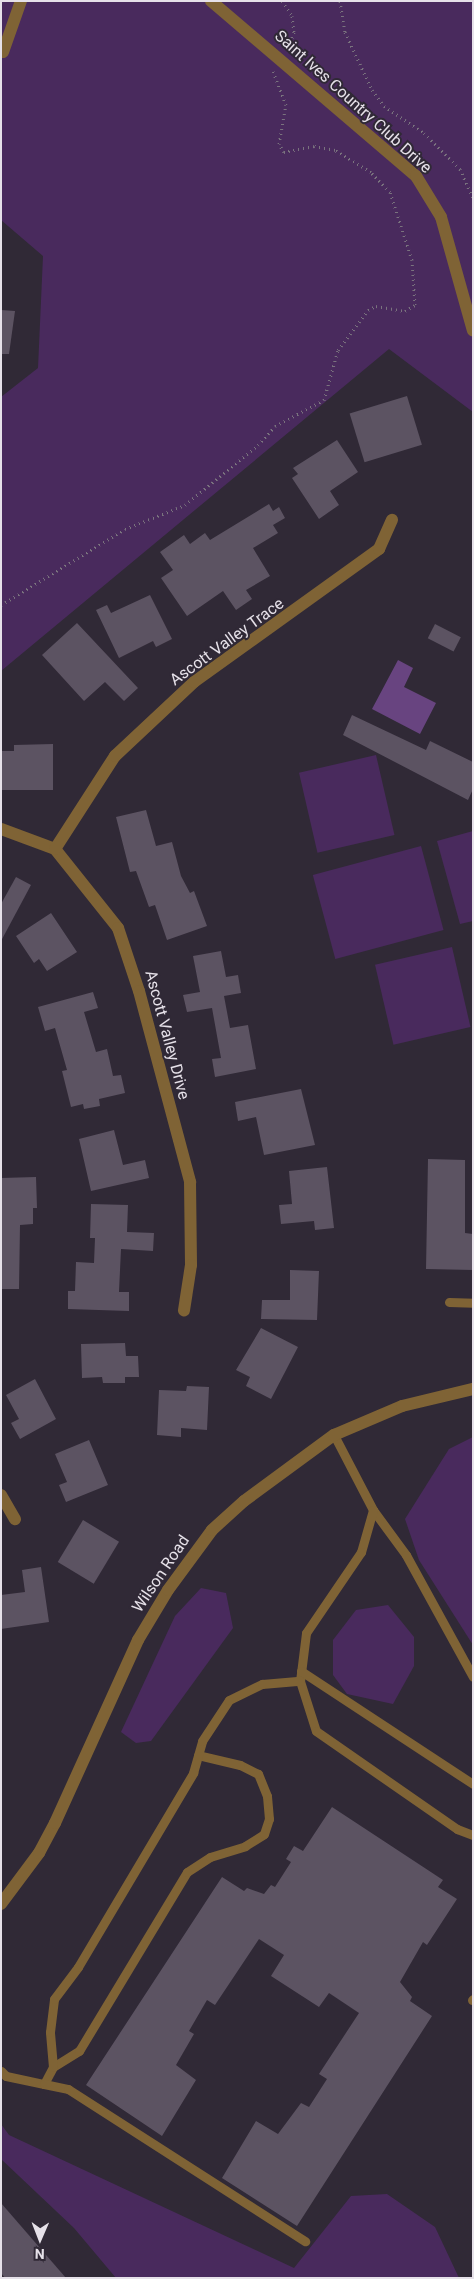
<!DOCTYPE html>
<style>
body{margin:0}
#map{position:relative;width:474px;height:2279px;overflow:hidden;background:#302936;font-family:Roboto,sans-serif}
div>[style]{position:absolute}
.green>*{inset:0;background:#492a5d;transform-origin:0 0}
.water>*{inset:0;background:#684480}
.building>*{inset:0;background:#5c5362;transform-origin:0 0}
.path>*{height:3px;margin-top:-1.5px;transform-origin:0;background:repeating-linear-gradient(90deg,#7a737e 0 1px,transparent 0 5px)}
.service>*{height:9px;margin:-4.5px;padding:0 4.5px;transform-origin:4.5px;border-radius:4.5px;background:#7f6335}
.minor>*{height:12px;margin:-6px;padding:0 6px;transform-origin:6px;border-radius:6px;background:#7f6335}
span{translate:-50% -50%;white-space:nowrap;text-align:center;line-height:1.15;-webkit-text-stroke:4px #302936;paint-order:stroke}
.street-label{font-size:16px;color:#e6e1e9}
.frame{position:absolute;inset:0;border:2px solid #e6e1e9;pointer-events:none}
.north{position:absolute;left:15px;top:2214px;width:50px;height:50px;-webkit-text-stroke:4px #302936;paint-order:stroke;rotate:181deg;font-size:14px;font-weight:700;line-height:20px;text-align:center;color:#e6e1e9}
.north::after{content:'';display:block;margin:auto;width:18px;height:22px;background:#e6e1e9;clip-path:polygon(50% 0,100% 100%,50% 72%,0 100%)}
</style>
<div id="map">
<div class="green">
<div style="clip-path:polygon(1px 1px,473px 1px,473px 412px,389px 349px,1px 671px,1px 397px,38px 368px,43px 256px,1px 220px)"></div>
<div style="left:376px;top:755px;width:82px;height:79px;rotate:77deg"></div>
<div style="clip-path:polygon(473px 831px,473px 921px,460px 924px,437px 841px)"></div>
<div style="left:421px;top:846px;width:87px;height:112px;rotate:75deg"></div>
<div style="left:452px;top:947px;width:82px;height:79px;rotate:77deg"></div>
<div style="clip-path:polygon(473px 1437px,473px 1645px,419px 1560px,405px 1519px,449px 1449px)"></div>
<div style="clip-path:polygon(201px 1588px,226px 1593px,233px 1628px,151px 1741px,136px 1743px,121px 1732px,175px 1616px)"></div>
<div style="clip-path:polygon(388px 1605px,414px 1637px,414px 1666px,393px 1704px,347px 1694px,333px 1675px,333px 1640px,356px 1610px)"></div>
<div style="clip-path:polygon(1px 2124px,9px 2135px,294px 2268px,351px 2196px,387px 2194px,435px 2227px,459px 2278px,116px 2278px,74px 2228px,1px 2159px)"></div>
</div>
<div class="water">
<div style="clip-path:polygon(398px 660px,413px 668px,404px 687px,436px 703px,420px 734px,372px 709px)"></div>
</div>
<div class="building">
<div style="clip-path:polygon(1px 310px,15px 311px,9px 354px,1px 354px)"></div>
<div style="left:407px;top:396px;width:51px;height:60px;rotate:73deg"></div>
<div style="clip-path:polygon(337px 440px,358px 472px,330px 491px,339px 505px,319px 519px,292px 478px,298px 474px,293px 468px)"></div>
<div style="clip-path:polygon(269px 504px,273px 511px,279px 507px,285px 518px,273px 525px,278px 533px,253px 548px,270px 576px,246px 590px,252px 599px,236px 610px,223px 591px,187px 616px,161px 578px,173px 570px,160px 552px,184px 535px,190px 544px,205px 533px,210px 540px)"></div>
<div style="clip-path:polygon(150px 595px,172px 639px,156px 647px,153px 641px,119px 658px,96px 610px,107px 605px,111px 613px)"></div>
<div style="clip-path:polygon(77px 623px,138px 688px,124px 701px,105px 682px,84px 701px,42px 655px)"></div>
<div style="left:435px;top:624px;width:29px;height:16px;rotate:27deg"></div>
<div style="clip-path:polygon(352px 715px,426px 750px,430px 741px,473px 762px,473px 789px,468px 800px,343px 735px)"></div>
<div style="clip-path:polygon(53px 744px,53px 790px,1px 790px,1px 751px,14px 751px,14px 745px)"></div>
<div style="clip-path:polygon(146px 810px,156px 846px,172px 842px,181px 876px,190px 893px,194px 891px,207px 926px,167px 940px,155px 905px,149px 907px,136px 871px,130px 872px,116px 817px)"></div>
<div style="clip-path:polygon(16px 877px,31px 885px,1px 941px,1px 904px)"></div>
<div style="clip-path:polygon(51px 913px,77px 952px,47px 971px,39px 959px,34px 963px,16px 936px)"></div>
<div style="clip-path:polygon(221px 951px,226px 977px,238px 975px,241px 993px,224px 996px,230px 1028px,248px 1025px,256px 1069px,215px 1077px,212px 1059px,221px 1058px,212px 1008px,187px 1012px,183px 995px,200px 992px,193px 956px)"></div>
<div style="clip-path:polygon(93px 992px,98px 1008px,84px 1012px,96px 1052px,107px 1049px,113px 1076px,121px 1075px,125px 1093px,99px 1099px,100px 1106px,84px 1109px,83px 1104px,71px 1107px,62px 1071px,67px 1070px,55px 1028px,45px 1031px,38px 1007px)"></div>
<div style="clip-path:polygon(301px 1089px,315px 1145px,264px 1155px,256px 1117px,238px 1121px,235px 1102px)"></div>
<div style="clip-path:polygon(114px 1130px,123px 1165px,145px 1160px,149px 1178px,91px 1191px,79px 1139px)"></div>
<div style="clip-path:polygon(428px 1159px,465px 1160px,465px 1233px,473px 1234px,473px 1270px,426px 1269px)"></div>
<div style="clip-path:polygon(327px 1167px,334px 1228px,315px 1230px,314px 1221px,281px 1224px,279px 1205px,292px 1204px,289px 1171px)"></div>
<div style="clip-path:polygon(36px 1177px,37px 1208px,33px 1208px,33px 1224px,20px 1225px,19px 1289px,1px 1289px,1px 1178px)"></div>
<div style="clip-path:polygon(91px 1204px,128px 1205px,127px 1232px,154px 1233px,153px 1251px,121px 1249px,119px 1292px,129px 1292px,129px 1311px,68px 1309px,68px 1291px,75px 1291px,76px 1262px,94px 1263px,95px 1238px,90px 1238px)"></div>
<div style="clip-path:polygon(290px 1270px,319px 1271px,317px 1320px,261px 1319px,262px 1300px,290px 1300px)"></div>
<div style="clip-path:polygon(261px 1328px,298px 1347px,271px 1399px,246px 1386px,250px 1377px,236px 1370px)"></div>
<div style="clip-path:polygon(125px 1343px,126px 1356px,138px 1356px,139px 1377px,125px 1377px,125px 1383px,103px 1383px,102px 1377px,82px 1378px,81px 1344px)"></div>
<div style="clip-path:polygon(35px 1379px,56px 1419px,20px 1439px,11px 1423px,19px 1419px,6px 1395px)"></div>
<div style="clip-path:polygon(187px 1386px,209px 1387px,207px 1430px,181px 1428px,181px 1437px,157px 1435px,159px 1390px,186px 1391px)"></div>
<div style="clip-path:polygon(89px 1440px,108px 1485px,66px 1502px,59px 1485px,67px 1482px,55px 1454px)"></div>
<div style="left:83px;top:1520px;width:42px;height:49px;rotate:31deg"></div>
<div style="clip-path:polygon(41px 1567px,49px 1622px,1px 1629px,1px 1595px,25px 1592px,22px 1570px)"></div>
<div style="clip-path:polygon(332px 1807px,443px 1880px,438px 1887px,457px 1899px,427px 1945px,423px 1942px,400px 1982px,412px 1997px,410px 2001px,432px 2016px,297px 2226px,222px 2178px,256px 2121px,278px 2134px,301px 2103px,309px 2107px,327px 2079px,319px 2074px,359px 2013px,329px 1993px,319px 2007px,271px 1976px,284px 1955px,259px 1939px,215px 2005px,207px 2000px,189px 2031px,194px 2034px,176px 2065px,196px 2080px,162px 2136px,86px 2085px,222px 1877px,244px 1891px,247px 1888px,264px 1894px,271px 1885px,275px 1887px,291px 1862px,286px 1859px,294px 1846px,303px 1851px)"></div>
<div style="clip-path:polygon(1px 2203px,66px 2278px,5px 2278px,1px 2273px)"></div>
</div>
<div class="path">
<div style="left:282px;top:1px;width:18px;rotate:56deg"></div>
<div style="left:292px;top:16px;width:16px;rotate:83deg"></div>
<div style="left:294px;top:32px;width:18px;rotate:109deg"></div>
<div style="left:340px;top:1px;width:31px;rotate:81deg"></div>
<div style="left:345px;top:32px;width:64px;rotate:65deg"></div>
<div style="left:372px;top:90px;width:20px;rotate:53deg"></div>
<div style="left:384px;top:106px;width:48px;rotate:34deg"></div>
<div style="left:424px;top:133px;width:51px;rotate:45deg"></div>
<div style="left:460px;top:169px;width:32px;rotate:66deg"></div>
<div style="left:1px;top:605px;width:145px;rotate:-31.5deg"></div>
<div style="left:125px;top:529px;width:65px;rotate:-21.8deg"></div>
<div style="left:185px;top:505px;width:94px;rotate:-39.4deg"></div>
<div style="left:258px;top:445px;width:25px;rotate:-48deg"></div>
<div style="left:275px;top:426px;width:55px;rotate:-28deg"></div>
<div style="left:324px;top:400px;width:52px;rotate:-74.4deg"></div>
<div style="left:338px;top:350px;width:50px;rotate:-53.1deg"></div>
<div style="left:368px;top:310px;width:9px;rotate:-27deg"></div>
<div style="left:376px;top:306px;width:29px;rotate:10deg"></div>
<div style="left:405px;top:311px;width:12px;rotate:-31deg"></div>
<div style="left:415px;top:305px;width:45px;rotate:-93.8deg"></div>
<div style="left:412px;top:260px;width:71px;rotate:-107.9deg"></div>
<div style="left:390px;top:192px;width:28px;rotate:-134deg"></div>
<div style="left:371px;top:172px;width:42px;rotate:-148.6deg"></div>
<div style="left:335px;top:150px;width:21px;rotate:-169deg"></div>
<div style="left:314px;top:146px;width:31px;rotate:169deg"></div>
<div style="left:284px;top:152px;width:9px;rotate:-122deg"></div>
<div style="left:279px;top:144px;width:40px;rotate:-80deg"></div>
<div style="left:286px;top:105px;width:36px;rotate:-111deg"></div>
</div>
<div class="service">
<div style="left:449px;top:1302px;width:24px;rotate:2deg"></div>
<div style="left:334px;top:1435px;width:85px;rotate:62.5deg"></div>
<div style="left:373px;top:1510px;width:56px;rotate:53.7deg"></div>
<div style="left:406px;top:1555px;width:139px;rotate:61.2deg"></div>
<div style="left:373px;top:1510px;width:44px;rotate:105.9deg"></div>
<div style="left:361px;top:1552px;width:98px;rotate:124.2deg"></div>
<div style="left:306px;top:1633px;width:48px;rotate:97.1deg"></div>
<div style="left:300px;top:1681px;width:52px;rotate:72.3deg"></div>
<div style="left:316px;top:1731px;width:172px;rotate:34.8deg"></div>
<div style="left:457px;top:1829px;width:17px;rotate:21deg"></div>
<div style="left:301px;top:1671px;width:206px;rotate:33.3deg"></div>
<div style="left:472px;top:2000px;width:1px;rotate:-45deg"></div>
<div style="left:53px;top:2067px;width:31px;rotate:-32deg"></div>
<div style="left:79px;top:2051px;width:209px;rotate:-58.9deg"></div>
<div style="left:187px;top:1872px;width:27px;rotate:-33deg"></div>
<div style="left:210px;top:1857px;width:37px;rotate:-17deg"></div>
<div style="left:245px;top:1846px;width:22px;rotate:-32deg"></div>
<div style="left:264px;top:1834px;width:16px;rotate:-72deg"></div>
<div style="left:269px;top:1819px;width:23px;rotate:-95deg"></div>
<div style="left:267px;top:1796px;width:24px;rotate:-112deg"></div>
<div style="left:258px;top:1774px;width:20px;rotate:-153deg"></div>
<div style="left:240px;top:1765px;width:43px;rotate:-166.6deg"></div>
<div style="left:1px;top:2071px;width:7px;rotate:45deg"></div>
<div style="left:6px;top:2076px;width:39px;rotate:12deg"></div>
<div style="left:44px;top:2084px;width:19px;rotate:-62deg"></div>
<div style="left:53px;top:2067px;width:35px;rotate:-95deg"></div>
<div style="left:50px;top:2032px;width:33px;rotate:-83deg"></div>
<div style="left:54px;top:1999px;width:40px;rotate:-53deg"></div>
<div style="left:78px;top:1967px;width:226px;rotate:-59.3deg"></div>
<div style="left:193px;top:1773px;width:33px;rotate:-74deg"></div>
<div style="left:202px;top:1741px;width:49px;rotate:-56.6deg"></div>
<div style="left:229px;top:1700px;width:37px;rotate:-26deg"></div>
<div style="left:262px;top:1684px;width:38px;rotate:-5deg"></div>
<div style="left:44px;top:2084px;width:25px;rotate:12deg"></div>
<div style="left:68px;top:2089px;width:282px;rotate:32.7deg"></div>
</div>
<div class="minor">
<div style="left:211px;top:1px;width:270px;rotate:40.5deg"></div>
<div style="left:416px;top:176px;width:48px;rotate:58.6deg"></div>
<div style="left:441px;top:217px;width:118px;rotate:74.3deg"></div>
<div style="left:3px;top:52px;width:54px;rotate:-70.6deg"></div>
<div style="left:1px;top:829px;width:58px;rotate:20.3deg"></div>
<div style="left:55px;top:849px;width:101px;rotate:51.4deg"></div>
<div style="left:118px;top:928px;width:66px;rotate:71.6deg"></div>
<div style="left:139px;top:991px;width:198px;rotate:75deg"></div>
<div style="left:190px;top:1182px;width:83px;rotate:89.3deg"></div>
<div style="left:191px;top:1265px;width:46px;rotate:98.8deg"></div>
<div style="left:55px;top:849px;width:111px;rotate:-57.2deg"></div>
<div style="left:115px;top:756px;width:108px;rotate:-43.1deg"></div>
<div style="left:194px;top:682px;width:228px;rotate:-35.7deg"></div>
<div style="left:379px;top:549px;width:32px;rotate:-66deg"></div>
<div style="left:1px;top:1495px;width:28px;rotate:60deg"></div>
<div style="left:1px;top:1904px;width:64px;rotate:-53.3deg"></div>
<div style="left:39px;top:1853px;width:34px;rotate:-62deg"></div>
<div style="left:55px;top:1823px;width:201px;rotate:-65.6deg"></div>
<div style="left:138px;top:1640px;width:58px;rotate:-59deg"></div>
<div style="left:168px;top:1590px;width:74px;rotate:-53.7deg"></div>
<div style="left:212px;top:1530px;width:43px;rotate:-42.2deg"></div>
<div style="left:244px;top:1501px;width:112px;rotate:-36.3deg"></div>
<div style="left:334px;top:1435px;width:74px;rotate:-23.1deg"></div>
<div style="left:402px;top:1406px;width:73px;rotate:-13.5deg"></div>
</div>
<div class="street-label">
<span style="left:353px;top:102px;rotate:42deg">Saint Ives Country Club Drive</span>
<span style="left:227px;top:642px;rotate:-36deg">Ascott Valley Trace</span>
<span style="left:167px;top:1035px;rotate:75deg">Ascott Valley Drive</span>
<span style="left:161px;top:1574px;rotate:-56deg">Wilson Road</span>
</div>
<div class="frame"></div>
<div class="north">N</div>
</div>
